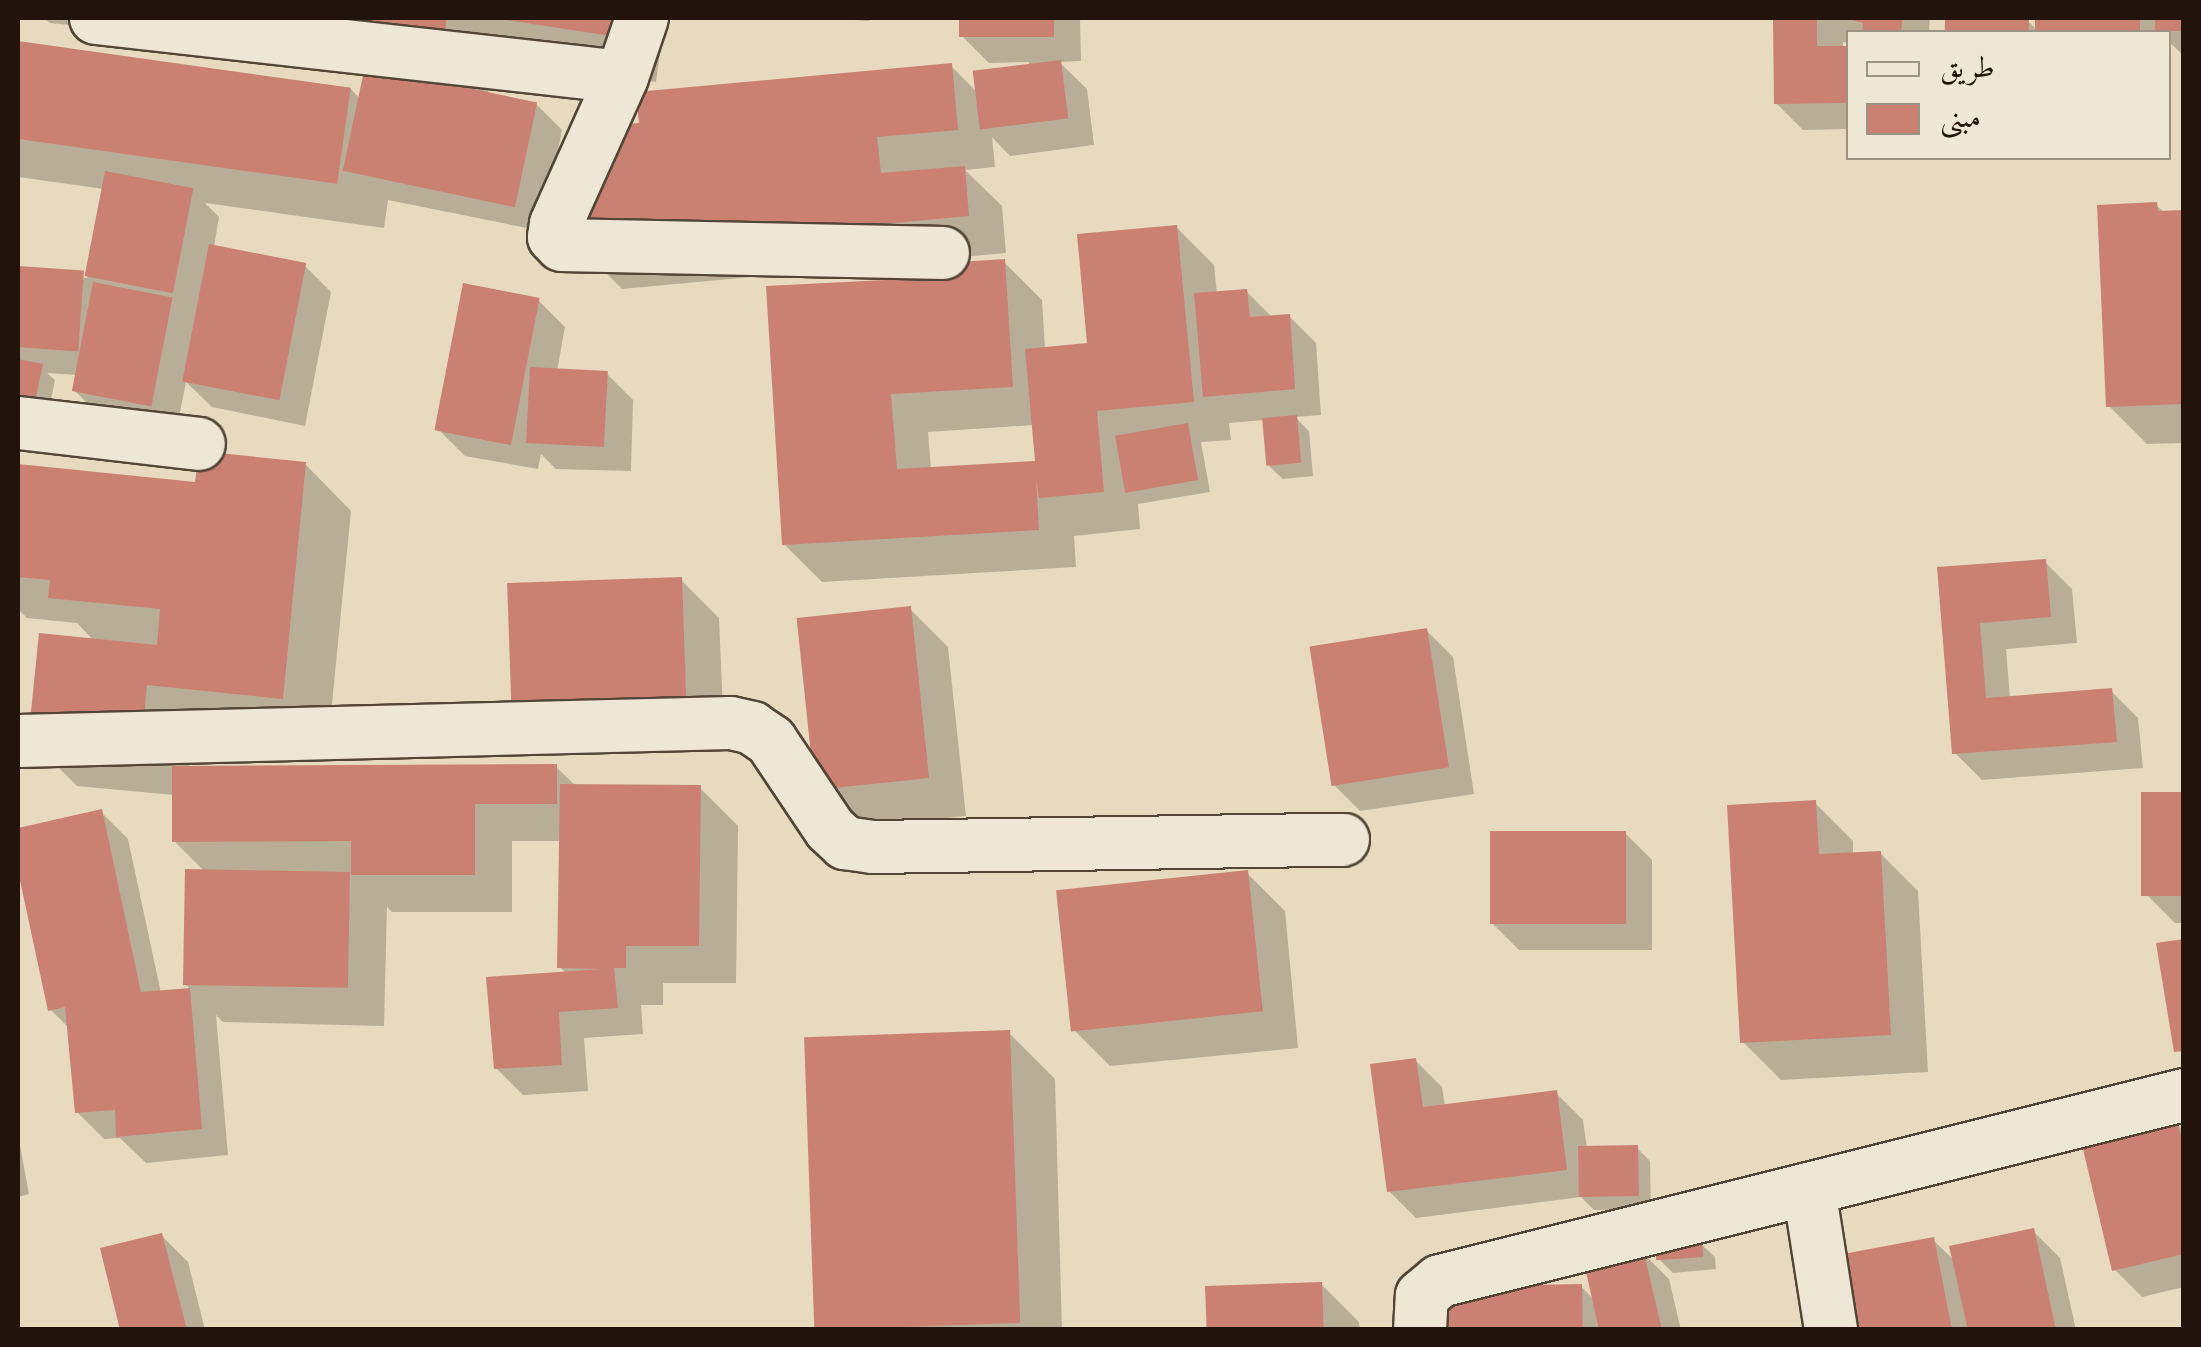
<!DOCTYPE html>
<meta charset="utf-8">
<style>
body{margin:0}
#map{position:relative;width:2201px;height:1347px;overflow:hidden;background:#e7dabe;font-family:"IM FELL Great Primer",Amiri,serif}
div>[style]{position:absolute}
.shadow>*{inset:0;background:#0003}
.building>*{inset:0;background:#ca8172;transform-origin:0 0}
.roads{filter:drop-shadow(2px 0 #534637) drop-shadow(-2px 0 #534637) drop-shadow(0 2px #534637) drop-shadow(0 -2px #534637)}
.street>*{height:52px;margin:-26px;padding:0 26px;transform-origin:26px;border-radius:26px;background:#efe7d5}
span{translate:-50% -50%;white-space:nowrap;text-align:center;line-height:1.15;-webkit-text-stroke:10px #efe7d5;paint-order:stroke}
.frame{position:absolute;inset:0;border:20px solid #22140a;pointer-events:none}
.legend{position:absolute;left:1846px;top:30px;width:325px;height:130px;box-sizing:border-box;background:#efe7d5;border:2px solid #9d9384;margin:0;padding:12px 18px;list-style:none;font-size:30px;color:#22140a}
.legend li{display:flex;align-items:center;gap:20px;height:50px}
.legend b{width:50px;border:2px solid #9d9384}
</style>
<div id="map">
<div class="shadow">
<div style="clip-path:polygon(44px 18px,210px 18px,207px 39px,50px 23px)"></div>
<div style="clip-path:polygon(210px 18px,665px 18px,656px 82px,493px 58px,488px 94px,536px 104px,562px 130px,542px 231px,388px 200px,384px 228px,205px 203px,219px 217px,214px 247px,304px 265px,331px 292px,305px 426px,212px 407px,186px 382px,176px 432px,101px 417px,74px 390px,77px 375px,47px 373px,55px 380px,45px 428px,18px 422px,18px 268px,87px 278px,104px 189px,18px 177px,18px 43px,350px 88px,361px 100px,365px 78px,337px 53px)"></div>
<div style="clip-path:polygon(821px 18px,869px 18px,869px 21px)"></div>
<div style="clip-path:polygon(962px 18px,1080px 18px,1081px 61px,1059px 62px,1087px 89px,1094px 145px,1010px 156px,992px 137px,995px 167px,965px 170px,1002px 206px,1006px 253px,622px 289px,584px 251px,642px 125px,951px 66px,979px 94px,1029px 66px,1029px 62px,989px 63px,962px 36px)"></div>
<div style="clip-path:polygon(1776px 18px,1930px 18px,1929px 32px,1848px 32px,1848px 43px,1843px 42px,1843px 48px,1848px 48px,1848px 129px,1803px 130px,1776px 103px)"></div>
<div style="clip-path:polygon(2037px 18px,2184px 18px,2184px 56px,2168px 41px,2168px 32px,1947px 32px,1947px 21px,2028px 21px,2037px 30px)"></div>
<div style="clip-path:polygon(2156px 205px,2165px 213px,2184px 213px,2184px 443px,2147px 444px,2109px 406px)"></div>
<div style="clip-path:polygon(evenodd,1176px 227px,1214px 265px,1217px 294px,1246px 291px,1273px 318px,1289px 316px,1316px 343px,1321px 415px,1295px 417px,1309px 431px,1313px 476px,1283px 479px,1269px 466px,1265px 420px,1229px 423px,1231px 440px,1201px 442px,1210px 492px,1138px 504px,1140px 529px,1074px 536px,1076px 567px,822px 582px,784px 544px,887px 282px,1004px 262px,1042px 300px,1045px 350px,1090px 346px,1176px 227px,1035px 425px,1038px 463px,931px 469px,928px 432px,1035px 425px)"></div>
<div style="clip-path:polygon(538px 300px,565px 327px,557px 371px,606px 373px,633px 400px,631px 471px,556px 469px,541px 454px,538px 469px,465px 456px,438px 429px)"></div>
<div style="clip-path:polygon(305px 464px,351px 511px,328px 744px,193px 730px,189px 768px,556px 767px,576px 786px,700px 788px,738px 826px,736px 983px,663px 983px,663px 1005px,641px 1005px,643px 1034px,584px 1038px,588px 1091px,523px 1095px,496px 1068px,567px 974px,560px 967px,561px 841px,512px 841px,512px 912px,392px 912px,387px 907px,384px 1026px,223px 1022px,216px 1015px,228px 1155px,146px 1163px,120px 1138px,104px 1139px,77px 1112px,69px 1028px,50px 1009px,18px 859px,18px 831px,101px 812px,128px 839px,161px 993px,191px 990px,185px 984px,205px 872px,174px 841px,174px 795px,77px 786px,31px 740px,95px 642px,77px 623px,27px 618px,18px 609px,18px 467px,198px 484px)"></div>
<div style="clip-path:polygon(2045px 562px,2072px 589px,2077px 643px,2006px 649px,2010px 699px,2111px 691px,2138px 718px,2143px 768px,1982px 780px,1955px 753px,1940px 570px)"></div>
<div style="clip-path:polygon(681px 580px,719px 618px,724px 737px,552px 743px)"></div>
<div style="clip-path:polygon(910px 609px,948px 647px,966px 816px,856px 828px,818px 790px)"></div>
<div style="clip-path:polygon(1426px 630px,1453px 657px,1474px 794px,1360px 811px,1333px 784px)"></div>
<div style="clip-path:polygon(2184px 794px,2184px 923px,2175px 923px,2148px 896px)"></div>
<div style="clip-path:polygon(1815px 803px,1853px 841px,1853px 855px,1880px 853px,1918px 891px,1928px 1072px,1781px 1080px,1743px 1042px)"></div>
<div style="clip-path:polygon(1625px 833px,1652px 860px,1652px 950px,1519px 950px,1492px 923px)"></div>
<div style="clip-path:polygon(1247px 873px,1285px 911px,1298px 1048px,1110px 1066px,1072px 1028px)"></div>
<div style="clip-path:polygon(1009px 1033px,1055px 1079px,1062px 1330px,818px 1330px)"></div>
<div style="clip-path:polygon(1415px 1060px,1442px 1087px,1445px 1106px,1556px 1093px,1583px 1120px,1587px 1149px,1637px 1148px,1650px 1161px,1651px 1209px,1594px 1210px,1581px 1197px,1416px 1218px,1389px 1191px)"></div>
<div style="clip-path:polygon(2177px 1124px,2184px 1131px,2184px 1287px,2142px 1297px,2115px 1270px)"></div>
<div style="clip-path:polygon(18px 1135px,29px 1194px,18px 1197px)"></div>
<div style="clip-path:polygon(2033px 1231px,2060px 1258px,2076px 1330px,1816px 1330px,1933px 1240px,1956px 1262px)"></div>
<div style="clip-path:polygon(161px 1235px,188px 1262px,205px 1330px,123px 1330px)"></div>
<div style="clip-path:polygon(1701px 1244px,1715px 1257px,1716px 1269px,1673px 1273px,1659px 1259px)"></div>
<div style="clip-path:polygon(1642px 1252px,1669px 1279px,1681px 1330px,1416px 1330px,1581px 1286px,1595px 1301px)"></div>
<div style="clip-path:polygon(1321px 1284px,1359px 1322px,1360px 1330px,1209px 1330px)"></div>
</div>
<div class="building">
<div style="clip-path:polygon(314px 18px,447px 18px,442px 51px)"></div>
<div style="clip-path:polygon(494px 18px,613px 18px,611px 36px)"></div>
<div style="left:959px;top:18px;width:95px;height:19px"></div>
<div style="clip-path:polygon(1773px 18px,1817px 18px,1817px 46px,1848px 46px,1848px 103px,1774px 104px)"></div>
<div style="clip-path:polygon(1843px 18px,1903px 18px,1901px 32px,1862px 32px,1863px 23px)"></div>
<div style="left:1945px;top:18px;width:84px;height:14px;rotate:1deg"></div>
<div style="left:2035px;top:18px;width:105px;height:14px"></div>
<div style="left:2155px;top:18px;width:29px;height:13px"></div>
<div style="left:18px;top:41px;width:336px;height:97px;rotate:8deg"></div>
<div style="left:1061px;top:60px;width:59px;height:89px;rotate:83deg"></div>
<div style="clip-path:polygon(952px 63px,958px 130px,877px 137px,881px 173px,965px 166px,969px 216px,581px 252px,570px 129px,639px 123px,636px 92px)"></div>
<div style="left:365px;top:66px;width:176px;height:107px;rotate:12deg"></div>
<div style="left:105px;top:171px;width:90px;height:107px;rotate:11deg"></div>
<div style="clip-path:polygon(2157px 202px,2158px 211px,2184px 210px,2184px 404px,2106px 407px,2097px 205px)"></div>
<div style="clip-path:polygon(1177px 225px,1194px 402px,1097px 411px,1104px 492px,1039px 498px,1036px 477px,1039px 530px,782px 545px,766px 286px,885px 280px,884px 267px,1005px 259px,1013px 387px,891px 394px,897px 469px,1035px 461px,1025px 349px,1087px 343px,1077px 234px)"></div>
<div style="left:209px;top:244px;width:99px;height:140px;rotate:11deg"></div>
<div style="left:18px;top:266px;width:66px;height:81px;rotate:4deg"></div>
<div style="left:93px;top:282px;width:81px;height:111px;rotate:11deg"></div>
<div style="left:463px;top:283px;width:78px;height:150px;rotate:11deg"></div>
<div style="clip-path:polygon(1247px 289px,1250px 317px,1290px 314px,1295px 389px,1203px 397px,1194px 293px)"></div>
<div style="clip-path:polygon(18px 359px,43px 364px,32px 416px,18px 413px)"></div>
<div style="left:530px;top:367px;width:78px;height:76px;rotate:3deg"></div>
<div style="left:1297px;top:415px;width:48px;height:35px;rotate:85deg"></div>
<div style="left:1188px;top:423px;width:58px;height:74px;rotate:80deg"></div>
<div style="clip-path:polygon(199px 451px,306px 462px,283px 699px,147px 685px,141px 751px,28px 741px,39px 633px,157px 645px,160px 609px,48px 598px,50px 580px,18px 577px,18px 464px,195px 482px)"></div>
<div style="clip-path:polygon(2046px 559px,2051px 617px,1980px 623px,1986px 698px,2112px 688px,2117px 742px,1952px 754px,1937px 567px)"></div>
<div style="left:682px;top:577px;width:123px;height:175px;rotate:88deg"></div>
<div style="left:911px;top:606px;width:173px;height:115px;rotate:84deg"></div>
<div style="left:1427px;top:628px;width:141px;height:119px;rotate:81deg"></div>
<div style="clip-path:polygon(557px 764px,557px 804px,475px 804px,475px 875px,351px 875px,351px 841px,172px 842px,172px 766px)"></div>
<div style="clip-path:polygon(560px 784px,701px 785px,699px 946px,626px 946px,626px 968px,614px 968px,618px 1008px,559px 1012px,562px 1065px,494px 1069px,486px 977px,601px 969px,557px 968px)"></div>
<div style="left:2184px;top:792px;width:104px;height:43px;rotate:90deg"></div>
<div style="clip-path:polygon(1816px 800px,1819px 854px,1881px 851px,1891px 1035px,1740px 1043px,1727px 805px)"></div>
<div style="clip-path:polygon(102px 809px,141px 992px,190px 988px,202px 1129px,116px 1137px,115px 1110px,75px 1113px,65px 1007px,48px 1011px,18px 871px,18px 828px)"></div>
<div style="left:1490px;top:831px;width:136px;height:93px"></div>
<div style="left:185px;top:869px;width:165px;height:116px;rotate:1deg"></div>
<div style="left:1248px;top:870px;width:142px;height:193px;rotate:84deg"></div>
<div style="clip-path:polygon(2184px 939px,2184px 1051px,2174px 1052px,2156px 943px)"></div>
<div style="left:1010px;top:1030px;width:293px;height:206px;rotate:88deg"></div>
<div style="clip-path:polygon(1416px 1058px,1423px 1107px,1557px 1090px,1567px 1170px,1387px 1192px,1370px 1064px)"></div>
<div style="clip-path:polygon(2177px 1122px,2184px 1147px,2184px 1254px,2112px 1271px,2082px 1145px)"></div>
<div style="left:1638px;top:1145px;width:51px;height:60px;rotate:89deg"></div>
<div style="clip-path:polygon(2034px 1228px,2056px 1330px,1968px 1330px,1949px 1246px)"></div>
<div style="clip-path:polygon(162px 1233px,187px 1330px,120px 1330px,100px 1248px)"></div>
<div style="clip-path:polygon(1934px 1237px,1952px 1330px,1813px 1330px,1800px 1262px)"></div>
<div style="left:1702px;top:1241px;width:16px;height:47px;rotate:86deg"></div>
<div style="clip-path:polygon(1643px 1249px,1662px 1330px,1599px 1330px,1584px 1263px)"></div>
<div style="left:1322px;top:1282px;width:48px;height:117px;rotate:88deg"></div>
<div style="left:1582px;top:1284px;width:46px;height:170px;rotate:89deg"></div>
</div>
<div class="roads">
<div class="street">
<div style="left:96px;top:18px;width:529px;rotate:6.4deg"></div>
<div style="left:642px;top:18px;width:62px;rotate:108.7deg"></div>
<div style="left:622px;top:77px;width:161px;rotate:114.2deg"></div>
<div style="left:556px;top:224px;width:13px;rotate:99deg"></div>
<div style="left:554px;top:237px;width:11px;rotate:45deg"></div>
<div style="left:562px;top:245px;width:381px;rotate:1.2deg"></div>
<div style="left:18px;top:423px;width:182px;rotate:6.6deg"></div>
<div style="left:18px;top:741px;width:713px;rotate:-1.45deg"></div>
<div style="left:731px;top:723px;width:22px;rotate:13deg"></div>
<div style="left:752px;top:728px;width:23px;rotate:34deg"></div>
<div style="left:771px;top:741px;width:106px;rotate:56.2deg"></div>
<div style="left:830px;top:829px;width:21px;rotate:43deg"></div>
<div style="left:845px;top:843px;width:28px;rotate:8deg"></div>
<div style="left:873px;top:847px;width:470px;rotate:-0.9deg"></div>
<div style="left:1809px;top:1189px;width:143px;rotate:81.1deg"></div>
<div style="left:1420px;top:1330px;width:34px;rotate:-87deg"></div>
<div style="left:1422px;top:1296px;width:23px;rotate:-40deg"></div>
<div style="left:1440px;top:1281px;width:767px;rotate:-14.04deg"></div>
</div>
</div>
<div class="frame"></div>
<ul class="legend">
<li><b style="height:12px;background:#efe7d5"></b>طريق</li>
<li><b style="height:28px;background:#ca8172"></b>مبنى</li>
</ul>
</div>
